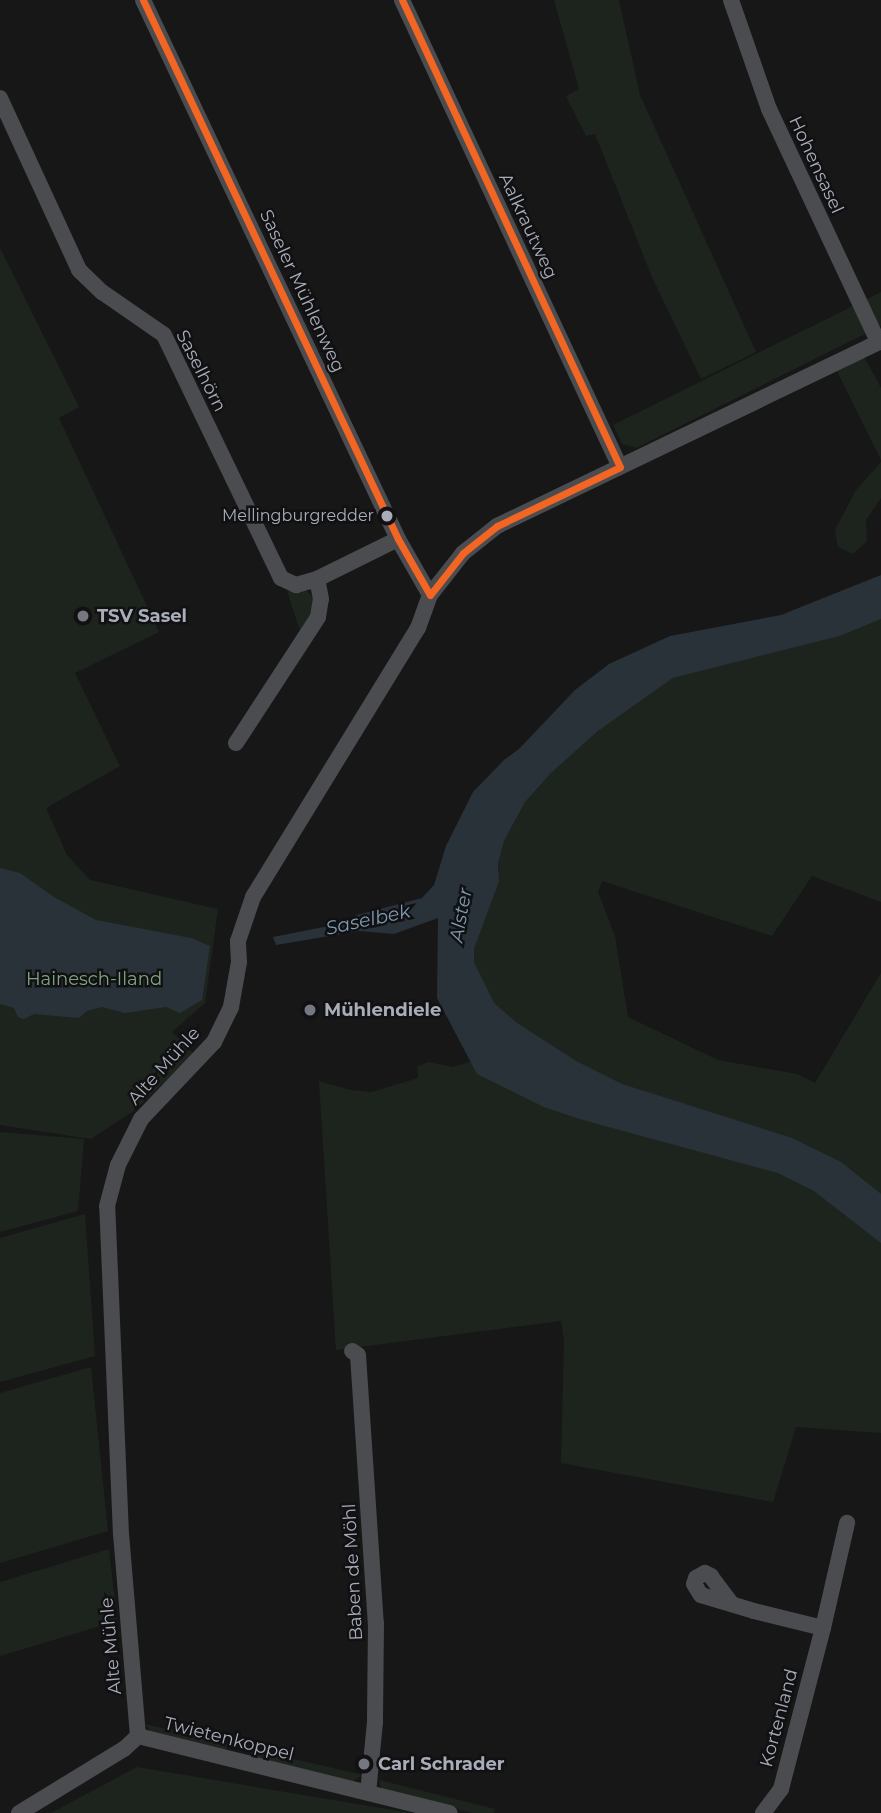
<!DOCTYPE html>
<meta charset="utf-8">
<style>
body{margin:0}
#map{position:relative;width:881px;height:1813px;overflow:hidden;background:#171717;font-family:Montserrat,sans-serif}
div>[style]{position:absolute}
.green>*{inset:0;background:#1d241e}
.water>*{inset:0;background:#2a3239}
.minor>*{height:16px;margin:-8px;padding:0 8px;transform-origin:8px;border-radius:8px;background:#4b4c50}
.bus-1>*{height:7px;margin:-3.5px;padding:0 3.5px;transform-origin:3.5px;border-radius:3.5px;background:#f26522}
.dots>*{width:19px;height:19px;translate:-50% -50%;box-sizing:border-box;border:4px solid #111113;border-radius:50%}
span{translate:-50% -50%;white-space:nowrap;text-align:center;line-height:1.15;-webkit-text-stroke:5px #111113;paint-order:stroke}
.bus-label{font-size:16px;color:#a8adb8}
.right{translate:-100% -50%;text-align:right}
.street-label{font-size:18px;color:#a8adb8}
.poi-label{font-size:18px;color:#a8adb8;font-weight:700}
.left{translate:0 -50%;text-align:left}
.park-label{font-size:18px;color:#7fa381}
.water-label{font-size:19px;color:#7f9bb3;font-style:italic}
</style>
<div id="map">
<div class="green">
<div style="clip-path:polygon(554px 0,619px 0,640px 95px,756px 352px,701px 379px,652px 277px,595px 134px,586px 136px,566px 96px,579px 89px)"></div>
<div style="clip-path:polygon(0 248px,79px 407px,59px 418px,159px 632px,75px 673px,120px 766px,46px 808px,67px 855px,90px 880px,218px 909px,205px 1003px,172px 1032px,194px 1054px,135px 1110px,91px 1139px,0 1125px)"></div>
<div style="clip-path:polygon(881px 292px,881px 326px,636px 448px,622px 444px,613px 425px)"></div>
<div style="clip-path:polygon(863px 355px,881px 388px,881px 460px,836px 369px)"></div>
<div style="clip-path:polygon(881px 462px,881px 498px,866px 520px,867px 541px,853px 554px,838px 547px,835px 530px,856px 490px)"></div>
<div style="clip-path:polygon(305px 590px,316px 598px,314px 614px,301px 634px,287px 591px)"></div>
<div style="clip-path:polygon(881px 619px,881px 902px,812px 876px,772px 936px,602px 881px,598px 892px,615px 936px,628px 1017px,718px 1060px,797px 1074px,815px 1083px,881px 973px,881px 1433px,796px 1427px,773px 1502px,561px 1463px,564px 1340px,561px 1321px,336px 1350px,319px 1081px,350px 1090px,372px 1092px,418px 1078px,417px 1067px,428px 1062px,453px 1067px,469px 1062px,516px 1023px,493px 1003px,474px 962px,474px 949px,499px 871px,498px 864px,504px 841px,525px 802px,551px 773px,598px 731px,673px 678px,840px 636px)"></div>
<div style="clip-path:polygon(0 1132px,84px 1139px,78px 1211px,0 1232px)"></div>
<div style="clip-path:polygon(85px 1214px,95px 1356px,0 1382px,0 1238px)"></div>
<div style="clip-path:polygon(91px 1367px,108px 1531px,0 1563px,0 1393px)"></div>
<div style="clip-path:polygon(109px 1549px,117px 1621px,0 1656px,0 1582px)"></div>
<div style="clip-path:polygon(144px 1724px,228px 1743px,226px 1751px,151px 1731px)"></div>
<div style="clip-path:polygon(259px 1751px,363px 1775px,353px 1781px,257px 1760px)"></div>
<div style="clip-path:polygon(137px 1767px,411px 1813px,51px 1813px)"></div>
<div style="clip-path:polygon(379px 1780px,495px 1809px,494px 1813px,473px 1813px,389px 1793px,381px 1788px)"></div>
</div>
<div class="water">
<div style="clip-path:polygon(881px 575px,881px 619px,840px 636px,673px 678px,598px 731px,551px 773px,525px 802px,504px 841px,498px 864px,499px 881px,474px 949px,474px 962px,494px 1003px,517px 1023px,576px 1061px,622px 1084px,792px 1138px,841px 1162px,881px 1194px,881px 1243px,814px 1191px,778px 1173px,583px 1120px,544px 1107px,477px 1074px,437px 998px,438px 918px,394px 934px,359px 931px,276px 945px,273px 937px,344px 923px,357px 915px,422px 898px,434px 885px,446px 846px,473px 792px,504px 760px,519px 749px,575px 690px,609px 664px,670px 636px,781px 615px)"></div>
<div style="clip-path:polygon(0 868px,20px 873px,54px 897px,96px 920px,191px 938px,210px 946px,202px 1000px,180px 1013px,166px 1007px,125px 1013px,102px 1007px,87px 1011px,79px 1018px,34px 1014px,24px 1019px,18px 1017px,14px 1008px,0 1004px)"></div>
</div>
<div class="minor">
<div style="left:143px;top:0;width:596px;rotate:64.68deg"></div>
<div style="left:398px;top:539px;width:64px;rotate:60.3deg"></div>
<div style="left:402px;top:0;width:515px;rotate:64.98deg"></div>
<div style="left:731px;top:0;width:115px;rotate:70.8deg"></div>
<div style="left:769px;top:109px;width:257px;rotate:64.9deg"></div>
<div style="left:0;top:98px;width:189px;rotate:65.3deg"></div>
<div style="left:79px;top:270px;width:32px;rotate:44deg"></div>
<div style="left:102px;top:292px;width:75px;rotate:34.7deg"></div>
<div style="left:164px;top:335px;width:270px;rotate:64.3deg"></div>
<div style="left:281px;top:578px;width:17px;rotate:25deg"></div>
<div style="left:296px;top:585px;width:22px;rotate:-16deg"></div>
<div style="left:317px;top:579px;width:90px;rotate:-26.3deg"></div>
<div style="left:236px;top:743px;width:150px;rotate:-56.9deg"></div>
<div style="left:318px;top:617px;width:18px;rotate:-81deg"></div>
<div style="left:321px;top:599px;width:20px;rotate:-101deg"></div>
<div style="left:352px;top:1351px;width:7px;rotate:34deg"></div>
<div style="left:358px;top:1355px;width:269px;rotate:86.2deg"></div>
<div style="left:376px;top:1623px;width:99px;rotate:90.6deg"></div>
<div style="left:375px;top:1722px;width:71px;rotate:95.6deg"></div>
<div style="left:731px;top:1603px;width:34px;rotate:-127deg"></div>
<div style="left:711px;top:1576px;width:7px;rotate:-153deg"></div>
<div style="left:705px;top:1573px;width:10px;rotate:151deg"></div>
<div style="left:696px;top:1578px;width:6px;rotate:108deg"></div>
<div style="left:694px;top:1584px;width:13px;rotate:58deg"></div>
<div style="left:701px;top:1595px;width:55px;rotate:16.8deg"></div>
<div style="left:754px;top:1611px;width:71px;rotate:13.8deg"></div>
<div style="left:138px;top:1736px;width:202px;rotate:-94.8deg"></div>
<div style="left:121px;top:1535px;width:329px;rotate:-92.4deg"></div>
<div style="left:107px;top:1206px;width:42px;rotate:-75deg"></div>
<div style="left:118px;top:1165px;width:51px;rotate:-63.4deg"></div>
<div style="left:141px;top:1119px;width:106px;rotate:-46.5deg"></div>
<div style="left:214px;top:1042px;width:39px;rotate:-64deg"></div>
<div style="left:231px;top:1007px;width:46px;rotate:-79.9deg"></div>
<div style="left:239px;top:962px;width:21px;rotate:-93deg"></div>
<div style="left:238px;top:941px;width:46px;rotate:-71.2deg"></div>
<div style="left:253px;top:897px;width:316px;rotate:-58.5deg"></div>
<div style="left:418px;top:628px;width:35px;rotate:-70deg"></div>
<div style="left:430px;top:595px;width:53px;rotate:-51.8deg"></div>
<div style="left:463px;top:553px;width:43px;rotate:-38.5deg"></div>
<div style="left:497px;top:526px;width:426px;rotate:-25.7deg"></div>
<div style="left:19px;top:1813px;width:123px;rotate:-31.4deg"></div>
<div style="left:124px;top:1749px;width:19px;rotate:-43deg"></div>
<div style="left:138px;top:1736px;width:321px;rotate:13.9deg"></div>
<div style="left:763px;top:1813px;width:30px;rotate:-53deg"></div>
<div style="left:781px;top:1789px;width:166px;rotate:-75.4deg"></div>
<div style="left:823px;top:1628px;width:108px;rotate:-77.1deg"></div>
</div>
<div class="bus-1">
<div style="left:143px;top:0;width:596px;rotate:64.68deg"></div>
<div style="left:398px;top:539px;width:64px;rotate:60.3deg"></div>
<div style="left:430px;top:595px;width:53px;rotate:-51.8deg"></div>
<div style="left:463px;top:553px;width:43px;rotate:-38.5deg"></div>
<div style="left:497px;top:526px;width:136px;rotate:-25.6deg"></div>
<div style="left:620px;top:467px;width:515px;rotate:-115.02deg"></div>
</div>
<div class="dots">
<div style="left:387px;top:516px;background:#a8adb8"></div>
<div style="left:83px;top:616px;background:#757880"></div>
<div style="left:310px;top:1010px;background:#757880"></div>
<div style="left:364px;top:1764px;background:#757880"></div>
</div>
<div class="bus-label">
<span class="right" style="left:374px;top:516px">Mellingburgredder</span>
</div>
<div class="street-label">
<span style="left:816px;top:165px;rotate:65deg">Hohensasel</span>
<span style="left:528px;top:226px;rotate:65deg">Aalkrautweg</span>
<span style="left:302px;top:291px;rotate:65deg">Saseler Mühlenweg</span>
<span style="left:201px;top:371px;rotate:63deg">Saselhörn</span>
<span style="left:164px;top:1066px;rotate:-48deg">Alte Mühle</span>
<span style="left:353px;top:1572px;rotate:-93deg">Baben de Möhl</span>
<span style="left:111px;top:1646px;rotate:-95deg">Alte Mühle</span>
<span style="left:779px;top:1718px;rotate:-75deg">Kortenland</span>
<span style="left:229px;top:1739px;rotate:14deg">Twietenkoppel</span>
</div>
<div class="poi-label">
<span class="left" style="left:97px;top:616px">TSV Sasel</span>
<span class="left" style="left:324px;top:1010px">Mühlendiele</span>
<span class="left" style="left:378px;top:1764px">Carl Schrader</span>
</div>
<div class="park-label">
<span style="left:94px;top:979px">Hainesch-Iland</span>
</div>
<div class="water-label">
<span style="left:461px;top:915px;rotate:-80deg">Alster</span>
<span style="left:368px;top:920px;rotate:-12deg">Saselbek</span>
</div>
</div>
